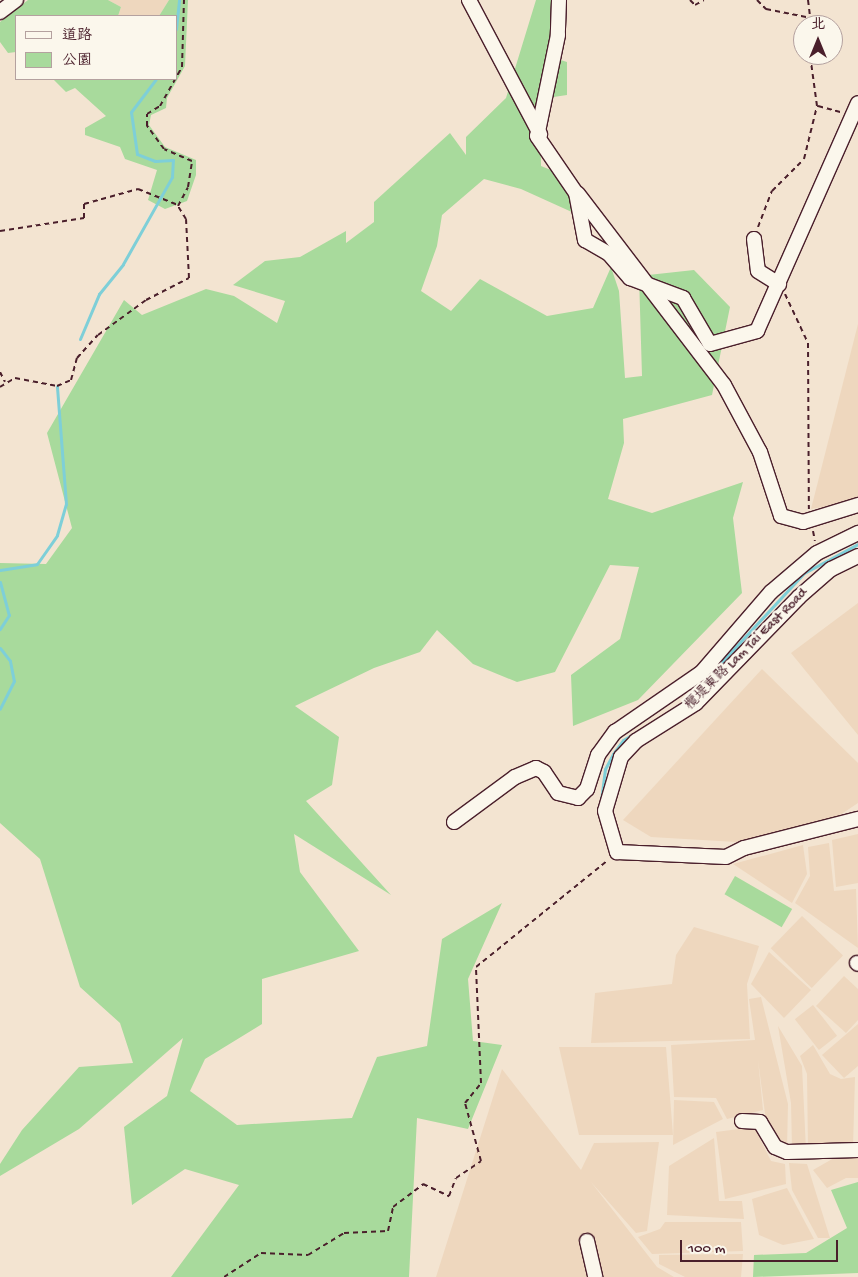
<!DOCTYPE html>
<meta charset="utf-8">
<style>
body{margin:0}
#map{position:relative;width:858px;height:1277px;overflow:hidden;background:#f3e4d1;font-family:"Gochi Hand","LXGW WenKai TC",sans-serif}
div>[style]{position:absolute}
.built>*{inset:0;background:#eed7be;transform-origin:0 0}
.green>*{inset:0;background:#a8da9c;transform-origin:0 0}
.stream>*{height:3px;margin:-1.5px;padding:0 1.5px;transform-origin:1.5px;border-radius:1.5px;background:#7ecfd8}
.path>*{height:2px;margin-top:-1px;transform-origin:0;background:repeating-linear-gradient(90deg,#4a1f2b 0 5px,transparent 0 9px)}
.roads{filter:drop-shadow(1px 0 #4a1f2b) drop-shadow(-1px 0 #4a1f2b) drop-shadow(0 1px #4a1f2b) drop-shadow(0 -1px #4a1f2b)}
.minor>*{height:14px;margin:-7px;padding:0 7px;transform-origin:7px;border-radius:7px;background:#fbf7ec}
span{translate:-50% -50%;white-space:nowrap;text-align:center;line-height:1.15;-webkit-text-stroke:5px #fbf7ec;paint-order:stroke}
.street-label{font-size:14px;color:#4a1f2b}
.legend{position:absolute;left:15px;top:15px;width:162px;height:65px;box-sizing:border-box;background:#fbf7ec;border:1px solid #b4a19f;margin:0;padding:6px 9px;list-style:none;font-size:15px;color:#4a1f2b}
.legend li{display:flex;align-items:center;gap:10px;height:25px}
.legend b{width:25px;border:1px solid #b4a19f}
.north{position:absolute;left:793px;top:15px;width:50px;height:50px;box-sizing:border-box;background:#fbf7ec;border:1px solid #b4a19f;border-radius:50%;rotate:0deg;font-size:14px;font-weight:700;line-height:20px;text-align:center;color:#4a1f2b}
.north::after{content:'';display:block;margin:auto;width:18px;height:22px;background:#4a1f2b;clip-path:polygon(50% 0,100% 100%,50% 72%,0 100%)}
.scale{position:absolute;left:680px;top:1240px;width:158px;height:22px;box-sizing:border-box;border:2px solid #4a1f2b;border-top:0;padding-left:6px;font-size:15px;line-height:18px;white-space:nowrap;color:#4a1f2b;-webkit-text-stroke:4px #fbf7ec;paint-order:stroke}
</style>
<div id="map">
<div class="built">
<div style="clip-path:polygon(108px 0,169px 0,159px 16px,118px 16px,121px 7px)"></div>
<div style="clip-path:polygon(858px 324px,858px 501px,811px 509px)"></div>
<div style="clip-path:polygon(858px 603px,858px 735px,791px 653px)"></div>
<div style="clip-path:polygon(762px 669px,858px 763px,858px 803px,834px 819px,736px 842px,651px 837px,623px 820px)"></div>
<div style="clip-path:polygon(858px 834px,858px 883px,836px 887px,832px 840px)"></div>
<div style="clip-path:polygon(829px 843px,834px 891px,856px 889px,858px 948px,795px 903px,810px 876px,808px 847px)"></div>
<div style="clip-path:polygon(803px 845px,807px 874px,792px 903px,733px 864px)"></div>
<div style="left:802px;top:916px;width:57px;height:45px;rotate:44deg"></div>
<div style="clip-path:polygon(694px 927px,759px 946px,747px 984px,750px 1039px,591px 1043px,595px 993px,672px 984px,676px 955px)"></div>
<div style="clip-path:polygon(769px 952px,811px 990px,784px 1018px,751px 984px)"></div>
<div style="clip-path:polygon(844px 976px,858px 989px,858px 1020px,846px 1033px,816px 1006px)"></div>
<div style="clip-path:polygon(761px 997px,788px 1104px,787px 1148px,766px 1121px,758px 1060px,763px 1110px,727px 1119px,716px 1098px,674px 1097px,671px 1045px,755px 1040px,749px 999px)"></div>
<div style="left:813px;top:1005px;width:39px;height:23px;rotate:52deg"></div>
<div style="clip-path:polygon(858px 1024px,858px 1066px,844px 1078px,822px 1055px)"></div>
<div style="clip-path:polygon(778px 1026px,802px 1066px,806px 1150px,792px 1148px,791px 1103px)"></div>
<div style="clip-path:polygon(813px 1045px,830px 1074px,841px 1079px,855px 1077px,853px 1147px,808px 1149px,807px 1074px,800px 1056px)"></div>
<div style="clip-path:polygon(559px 1047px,666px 1047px,673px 1135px,579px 1135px)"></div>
<div style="clip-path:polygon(502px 1069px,581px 1170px,594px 1143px,659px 1142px,647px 1231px,636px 1233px,591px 1182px,657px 1267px,674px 1277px,436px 1277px)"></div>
<div style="clip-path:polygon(674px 1100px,714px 1102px,723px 1119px,673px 1145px)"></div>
<div style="clip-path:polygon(754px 1127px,771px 1161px,785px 1164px,786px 1184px,725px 1199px,716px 1132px)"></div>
<div style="clip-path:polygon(714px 1138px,719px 1201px,742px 1201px,744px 1219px,667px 1215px,669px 1166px)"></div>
<div style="clip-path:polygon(858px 1155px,858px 1178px,846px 1178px,827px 1188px,813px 1170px,834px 1158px)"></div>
<div style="clip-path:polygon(789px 1163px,807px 1164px,830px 1238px,818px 1238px,792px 1190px)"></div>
<div style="clip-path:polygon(787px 1188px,814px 1239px,783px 1245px,759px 1235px,752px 1199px)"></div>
<div style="clip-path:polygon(665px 1222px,741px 1222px,743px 1251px,652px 1254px,638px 1237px,660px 1229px)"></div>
<div style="clip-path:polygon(743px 1254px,741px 1277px,685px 1277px,659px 1264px,659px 1255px)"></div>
</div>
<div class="green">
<div style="clip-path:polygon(28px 0,108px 0,121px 7px,118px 16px,16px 16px,16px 52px,8px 53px,0 42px,0 22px)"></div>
<div style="clip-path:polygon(169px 0,188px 0,185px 66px,167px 98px,166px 108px,151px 115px,149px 125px,165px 147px,196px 160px,196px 175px,187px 201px,165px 209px,148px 200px,157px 170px,125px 159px,120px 147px,85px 135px,85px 128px,106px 116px,75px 88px,66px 92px,53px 79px,176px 79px,176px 16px,159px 16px)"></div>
<div style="clip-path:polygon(536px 0,552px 0,554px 58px,567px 62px,567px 95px,540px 99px,541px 166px,573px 179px,574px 213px,521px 189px,484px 179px,442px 215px,437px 246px,421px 291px,451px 311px,480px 279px,547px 316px,593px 308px,611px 267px,619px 291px,625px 378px,642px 376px,639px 276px,694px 270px,730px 307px,712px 395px,623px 419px,624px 443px,608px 499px,652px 513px,743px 482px,733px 518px,742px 593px,638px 700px,573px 726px,571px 675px,620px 639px,639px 567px,610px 565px,555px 672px,517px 682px,473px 664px,437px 630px,420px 652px,374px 668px,295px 706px,339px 737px,332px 785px,306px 801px,391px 895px,294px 834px,300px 872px,359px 951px,262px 979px,262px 1024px,205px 1059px,190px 1091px,237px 1125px,352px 1118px,377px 1057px,427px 1046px,442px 939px,502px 903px,468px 979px,473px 1041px,502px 1045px,468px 1129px,417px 1118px,409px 1277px,171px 1277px,239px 1185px,185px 1169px,132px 1205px,124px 1127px,167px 1096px,183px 1038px,79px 1129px,0 1176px,0 1164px,22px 1130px,79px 1067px,133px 1063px,120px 1023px,80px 987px,40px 859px,0 823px,0 563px,46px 564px,72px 528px,47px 433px,124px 300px,142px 315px,206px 289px,234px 296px,277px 323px,285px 301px,233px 285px,265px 261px,300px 257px,346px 231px,346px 243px,374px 222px,374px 202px,450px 133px,466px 155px,466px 137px,506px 98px)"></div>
<div style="left:735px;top:876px;width:66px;height:21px;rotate:30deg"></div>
<div style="clip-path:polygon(858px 1182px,858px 1273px,753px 1277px,754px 1255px,806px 1253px,847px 1228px,831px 1190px)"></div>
</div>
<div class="stream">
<div style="left:176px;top:29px;width:29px;rotate:-84deg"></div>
<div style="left:80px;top:339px;width:49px;rotate:-67.1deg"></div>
<div style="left:99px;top:294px;width:38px;rotate:-51deg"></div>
<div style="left:123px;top:264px;width:100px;rotate:-60.6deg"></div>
<div style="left:172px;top:177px;width:17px;rotate:-87deg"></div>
<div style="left:173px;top:160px;width:18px;rotate:177deg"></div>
<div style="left:155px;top:161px;width:19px;rotate:-159deg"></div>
<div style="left:137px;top:154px;width:42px;rotate:-98.1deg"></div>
<div style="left:131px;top:112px;width:41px;rotate:-52.9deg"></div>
<div style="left:0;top:570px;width:37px;rotate:-9deg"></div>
<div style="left:37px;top:564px;width:35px;rotate:-55deg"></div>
<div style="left:57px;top:535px;width:32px;rotate:-74deg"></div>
<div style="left:66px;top:504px;width:118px;rotate:-94.4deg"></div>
<div style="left:0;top:582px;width:34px;rotate:75deg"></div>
<div style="left:9px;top:615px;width:17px;rotate:123deg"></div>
<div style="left:0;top:648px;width:16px;rotate:52deg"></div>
<div style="left:10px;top:661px;width:20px;rotate:79deg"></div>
<div style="left:14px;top:681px;width:31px;rotate:117deg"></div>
<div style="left:683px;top:704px;width:178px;rotate:-47.3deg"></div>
<div style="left:804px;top:573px;width:61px;rotate:-28.2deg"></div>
<div style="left:600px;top:809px;width:40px;rotate:-82.9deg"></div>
<div style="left:605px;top:769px;width:17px;rotate:-62deg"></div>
<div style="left:613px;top:754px;width:17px;rotate:-54deg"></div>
<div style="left:623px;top:740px;width:44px;rotate:-30.1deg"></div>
</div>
<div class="path">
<div style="left:690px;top:0;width:7px;rotate:45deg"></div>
<div style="left:695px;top:5px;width:10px;rotate:-29deg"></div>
<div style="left:757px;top:0;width:13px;rotate:45deg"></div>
<div style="left:766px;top:9px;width:46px;rotate:11.3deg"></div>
<div style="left:808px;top:0;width:25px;rotate:83deg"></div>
<div style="left:818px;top:106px;width:23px;rotate:15deg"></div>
<div style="left:758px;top:227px;width:39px;rotate:-69deg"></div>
<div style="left:772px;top:191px;width:45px;rotate:-45deg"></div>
<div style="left:804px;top:159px;width:55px;rotate:-76.2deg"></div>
<div style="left:817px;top:106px;width:51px;rotate:-97.8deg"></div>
<div style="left:0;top:231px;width:85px;rotate:-8.8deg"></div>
<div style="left:84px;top:218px;width:14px;rotate:-90deg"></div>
<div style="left:84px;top:204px;width:56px;rotate:-15.5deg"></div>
<div style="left:138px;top:189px;width:43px;rotate:21.8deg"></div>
<div style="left:785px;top:294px;width:54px;rotate:64.9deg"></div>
<div style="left:808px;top:343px;width:166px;rotate:89.7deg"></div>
<div style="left:0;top:372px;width:11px;rotate:63deg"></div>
<div style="left:0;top:387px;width:17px;rotate:-31deg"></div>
<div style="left:15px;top:378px;width:43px;rotate:10.8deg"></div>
<div style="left:57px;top:386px;width:15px;rotate:-23deg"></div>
<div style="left:71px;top:380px;width:23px;rotate:-75deg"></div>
<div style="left:77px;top:358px;width:31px;rotate:-48deg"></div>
<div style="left:98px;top:335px;width:59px;rotate:-36.1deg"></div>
<div style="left:146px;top:300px;width:48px;rotate:-27.1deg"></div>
<div style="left:189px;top:278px;width:59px;rotate:-92.9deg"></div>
<div style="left:186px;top:219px;width:15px;rotate:-122deg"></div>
<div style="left:178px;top:206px;width:21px;rotate:-62deg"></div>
<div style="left:188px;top:187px;width:26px;rotate:-81deg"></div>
<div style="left:192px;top:161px;width:30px;rotate:-157deg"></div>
<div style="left:164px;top:149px;width:29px;rotate:-126deg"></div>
<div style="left:147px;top:126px;width:12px;rotate:-90deg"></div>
<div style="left:147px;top:114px;width:15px;rotate:-32deg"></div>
<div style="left:160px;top:106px;width:45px;rotate:-60.6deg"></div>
<div style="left:182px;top:67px;width:67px;rotate:-88.3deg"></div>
<div style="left:813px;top:531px;width:10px;rotate:79deg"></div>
<div style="left:224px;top:1277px;width:44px;rotate:-33deg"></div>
<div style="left:261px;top:1253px;width:47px;rotate:2.4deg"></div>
<div style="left:308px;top:1255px;width:42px;rotate:-31.4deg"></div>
<div style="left:344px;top:1233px;width:44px;rotate:-2.6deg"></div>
<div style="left:388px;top:1231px;width:25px;rotate:-78deg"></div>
<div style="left:393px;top:1207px;width:38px;rotate:-37deg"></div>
<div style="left:423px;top:1184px;width:29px;rotate:25deg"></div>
<div style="left:449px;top:1196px;width:19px;rotate:-69deg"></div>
<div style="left:456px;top:1178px;width:30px;rotate:-34deg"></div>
<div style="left:481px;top:1161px;width:60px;rotate:-105.4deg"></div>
<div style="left:465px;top:1103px;width:26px;rotate:-51deg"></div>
<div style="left:481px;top:1083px;width:116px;rotate:-92.5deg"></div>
<div style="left:476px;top:967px;width:170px;rotate:-39deg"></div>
</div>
<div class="roads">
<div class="minor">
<div style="left:469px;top:0;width:152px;rotate:62.1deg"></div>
<div style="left:559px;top:0;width:35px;rotate:92deg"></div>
<div style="left:558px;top:35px;width:103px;rotate:101.7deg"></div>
<div style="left:537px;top:136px;width:69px;rotate:55.6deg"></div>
<div style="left:576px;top:193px;width:48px;rotate:79.2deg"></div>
<div style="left:585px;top:240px;width:28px;rotate:30deg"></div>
<div style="left:609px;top:254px;width:32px;rotate:49deg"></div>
<div style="left:630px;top:278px;width:57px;rotate:20.7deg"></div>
<div style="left:683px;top:298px;width:53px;rotate:59.6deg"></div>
<div style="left:710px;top:344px;width:49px;rotate:-15.5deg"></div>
<div style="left:757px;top:331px;width:249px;rotate:-66.1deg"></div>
<div style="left:0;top:12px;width:20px;rotate:-37deg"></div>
<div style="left:578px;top:194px;width:240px;rotate:52.6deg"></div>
<div style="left:724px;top:385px;width:76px;rotate:61.8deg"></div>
<div style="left:760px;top:452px;width:67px;rotate:71.8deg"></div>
<div style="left:781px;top:516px;width:23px;rotate:15deg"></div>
<div style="left:803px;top:522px;width:58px;rotate:-17.2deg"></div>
<div style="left:754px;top:239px;width:32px;rotate:83deg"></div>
<div style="left:758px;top:271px;width:25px;rotate:32deg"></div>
<div style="left:858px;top:556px;width:30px;rotate:154deg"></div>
<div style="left:831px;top:569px;width:43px;rotate:138.8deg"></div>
<div style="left:799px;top:597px;width:148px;rotate:134.2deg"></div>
<div style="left:696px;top:703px;width:71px;rotate:147.7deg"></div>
<div style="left:636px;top:741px;width:22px;rotate:133deg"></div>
<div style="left:621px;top:757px;width:56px;rotate:106.5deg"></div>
<div style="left:605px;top:811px;width:43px;rotate:73.7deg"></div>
<div style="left:617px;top:852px;width:109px;rotate:2.6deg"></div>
<div style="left:726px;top:857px;width:20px;rotate:-27deg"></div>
<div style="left:744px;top:848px;width:118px;rotate:-14.3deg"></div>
<div style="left:454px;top:822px;width:76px;rotate:-36.4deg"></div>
<div style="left:515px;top:777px;width:23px;rotate:-23deg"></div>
<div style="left:536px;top:768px;width:9px;rotate:27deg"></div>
<div style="left:544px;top:772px;width:25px;rotate:56deg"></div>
<div style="left:558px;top:793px;width:21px;rotate:14deg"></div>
<div style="left:578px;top:798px;width:13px;rotate:-45deg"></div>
<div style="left:587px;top:789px;width:36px;rotate:-72deg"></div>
<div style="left:598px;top:755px;width:29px;rotate:-54deg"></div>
<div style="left:615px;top:732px;width:104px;rotate:-34.5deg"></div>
<div style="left:701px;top:673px;width:107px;rotate:-49.2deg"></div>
<div style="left:771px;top:592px;width:60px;rotate:-40.3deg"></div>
<div style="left:817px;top:553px;width:46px;rotate:-26deg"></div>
<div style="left:857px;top:963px;width:1px;rotate:45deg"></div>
<div style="left:742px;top:1121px;width:18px;rotate:3deg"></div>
<div style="left:760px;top:1122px;width:29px;rotate:59deg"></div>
<div style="left:775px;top:1147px;width:13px;rotate:23deg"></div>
<div style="left:787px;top:1152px;width:71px;rotate:-1.6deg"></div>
<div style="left:587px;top:1241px;width:37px;rotate:77deg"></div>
</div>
</div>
<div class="street-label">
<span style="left:747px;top:650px;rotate:-45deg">欖堤東路 Lam Tai East Road</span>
</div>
<ul class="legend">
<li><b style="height:6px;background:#fbf7ec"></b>道路</li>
<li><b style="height:14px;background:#a8da9c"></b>公園</li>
</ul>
<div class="north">北</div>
<div class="scale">100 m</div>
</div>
